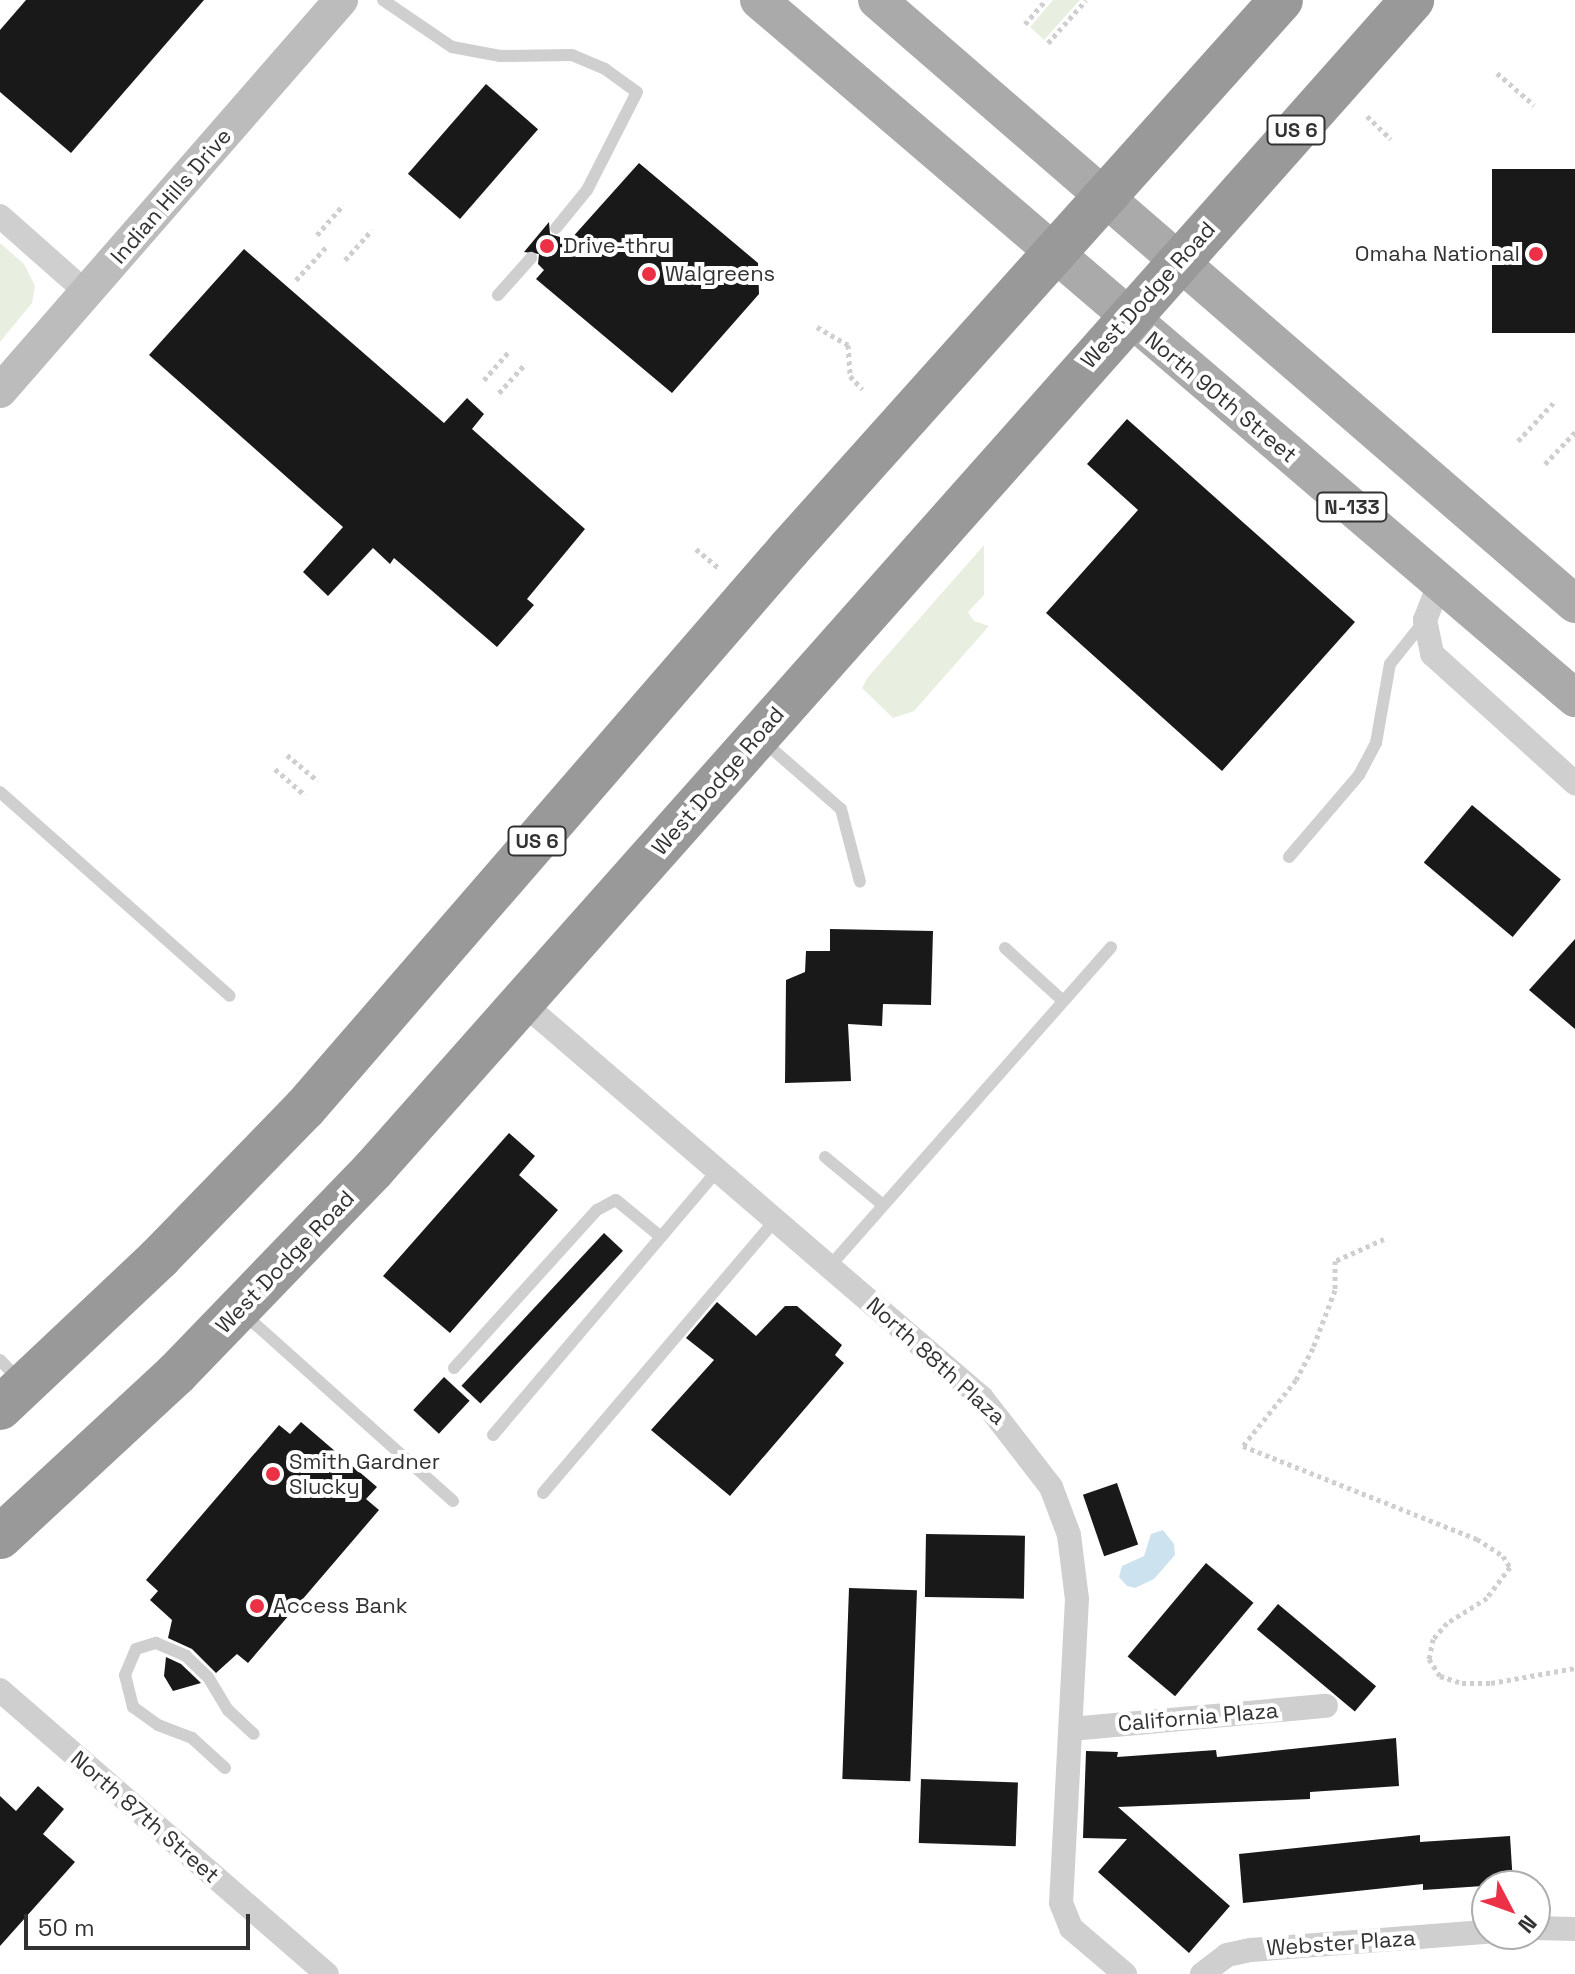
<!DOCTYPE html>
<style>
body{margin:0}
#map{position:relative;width:1575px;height:1974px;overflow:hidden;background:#fff;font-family:"Space Grotesk",sans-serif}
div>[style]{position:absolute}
.green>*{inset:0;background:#e9efe0}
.water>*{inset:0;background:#cce3ef}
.building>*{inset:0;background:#191919;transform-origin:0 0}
.path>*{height:5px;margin-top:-2.5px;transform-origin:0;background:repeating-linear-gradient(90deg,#cfcfcf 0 4px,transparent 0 8px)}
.lane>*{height:12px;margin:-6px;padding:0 6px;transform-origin:6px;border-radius:6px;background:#cfcfcf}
.street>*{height:24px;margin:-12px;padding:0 12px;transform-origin:12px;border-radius:12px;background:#cfcfcf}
.secondary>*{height:34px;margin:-17px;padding:0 17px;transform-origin:17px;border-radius:17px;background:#bcbcbc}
.primary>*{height:38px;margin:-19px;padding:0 19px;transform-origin:19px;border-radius:19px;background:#aaa}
.highway>*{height:44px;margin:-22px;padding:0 22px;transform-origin:22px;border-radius:22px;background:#999}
.dots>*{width:22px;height:22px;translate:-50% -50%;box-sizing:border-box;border:4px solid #fff;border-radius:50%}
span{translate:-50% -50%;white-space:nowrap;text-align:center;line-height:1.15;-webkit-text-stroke:8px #fff;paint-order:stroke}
.shield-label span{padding:2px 6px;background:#fff;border:2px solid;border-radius:6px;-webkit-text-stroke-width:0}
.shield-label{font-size:20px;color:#323232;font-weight:700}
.street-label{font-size:22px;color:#323232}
.poi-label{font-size:22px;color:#323232}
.left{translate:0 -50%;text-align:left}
.right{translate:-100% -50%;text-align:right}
.north{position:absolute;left:1471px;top:1870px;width:80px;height:80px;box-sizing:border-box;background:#fff;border:2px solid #adadad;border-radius:50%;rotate:131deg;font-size:22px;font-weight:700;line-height:32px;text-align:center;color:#323232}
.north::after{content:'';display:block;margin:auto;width:28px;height:36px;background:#ec3146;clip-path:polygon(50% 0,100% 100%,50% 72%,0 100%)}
.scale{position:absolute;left:24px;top:1914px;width:226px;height:36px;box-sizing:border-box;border:4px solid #323232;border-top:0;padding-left:10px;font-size:24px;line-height:28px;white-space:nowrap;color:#323232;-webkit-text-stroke:6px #fff;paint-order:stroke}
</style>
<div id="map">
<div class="green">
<div style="clip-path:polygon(1053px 0,1080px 0,1044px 40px,1030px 27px)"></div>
<div style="clip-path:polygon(0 243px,24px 264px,35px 286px,32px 303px,0 342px)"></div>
<div style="clip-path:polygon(984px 545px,984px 595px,968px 612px,974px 621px,989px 626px,914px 711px,893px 718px,862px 688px,868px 677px)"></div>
</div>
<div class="water">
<div style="clip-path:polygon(1163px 1530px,1174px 1544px,1175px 1555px,1154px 1579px,1135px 1588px,1127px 1586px,1119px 1577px,1122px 1566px,1144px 1556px,1151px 1534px)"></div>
</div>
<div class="building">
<div style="clip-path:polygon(26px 0,204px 0,71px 153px,0 92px,0 30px)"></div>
<div style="left:486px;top:84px;width:69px;height:119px;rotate:41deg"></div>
<div style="clip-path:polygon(639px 163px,758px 263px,759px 294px,672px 393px,536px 279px,544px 270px,538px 264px,539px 254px,524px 252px,549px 222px,550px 234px,570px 240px)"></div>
<div style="left:1575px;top:169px;width:164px;height:83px;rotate:90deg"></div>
<div style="clip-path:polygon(244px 249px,444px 423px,467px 398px,484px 414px,472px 429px,585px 529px,527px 599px,534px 605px,497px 647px,394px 558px,390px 564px,373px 548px,328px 596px,303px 572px,343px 527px,149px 355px)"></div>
<div style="clip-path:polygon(1127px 419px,1355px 622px,1222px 771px,1046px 613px,1138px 510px,1087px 464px)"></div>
<div style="left:1472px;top:805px;width:116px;height:75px;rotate:40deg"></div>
<div style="clip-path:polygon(830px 929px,933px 931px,931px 1005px,883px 1004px,882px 1026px,848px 1024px,851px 1081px,785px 1083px,786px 980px,805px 972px,806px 951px,830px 951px)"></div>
<div style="clip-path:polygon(1575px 939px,1575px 1029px,1529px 990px)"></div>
<div style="clip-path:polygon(509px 1133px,535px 1156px,519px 1175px,558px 1210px,450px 1333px,383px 1276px)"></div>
<div style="left:604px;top:1233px;width:26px;height:209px;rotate:43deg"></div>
<div style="clip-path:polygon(717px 1302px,756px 1336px,785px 1306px,797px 1306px,842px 1345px,835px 1355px,844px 1363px,730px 1496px,651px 1430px,714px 1360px,686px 1338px)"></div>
<div style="left:444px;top:1377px;width:35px;height:45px;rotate:43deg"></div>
<div style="clip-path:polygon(301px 1422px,377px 1487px,366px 1499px,379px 1510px,248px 1663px,237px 1654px,216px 1673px,192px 1649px,168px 1638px,172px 1620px,150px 1600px,158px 1591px,146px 1580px,279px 1425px,290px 1434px)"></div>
<div style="left:1117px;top:1483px;width:65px;height:36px;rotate:71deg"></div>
<div style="left:926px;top:1534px;width:99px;height:63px;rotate:1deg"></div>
<div style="left:1206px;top:1563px;width:62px;height:122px;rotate:40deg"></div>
<div style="left:849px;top:1588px;width:68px;height:191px;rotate:2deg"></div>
<div style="left:1278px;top:1604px;width:128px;height:33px;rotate:40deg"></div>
<div style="clip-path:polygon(166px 1657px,181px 1664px,201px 1683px,173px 1691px,164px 1676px)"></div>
<div style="clip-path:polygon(1396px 1738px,1399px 1786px,1310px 1792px,1310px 1799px,1118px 1807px,1230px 1906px,1189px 1953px,1098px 1872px,1127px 1839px,1083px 1838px,1086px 1751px,1118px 1752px,1117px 1757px,1216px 1750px,1217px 1757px)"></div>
<div style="left:921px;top:1779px;width:97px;height:64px;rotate:2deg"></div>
<div style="clip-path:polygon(38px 1786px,64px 1809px,43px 1834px,75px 1862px,0 1946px,0 1796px,16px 1811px)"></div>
<div style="clip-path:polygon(1420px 1835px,1420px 1842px,1510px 1836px,1513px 1884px,1423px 1890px,1423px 1884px,1243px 1903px,1239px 1854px)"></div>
</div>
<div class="path">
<div style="left:1025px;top:24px;width:32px;rotate:-49deg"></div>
<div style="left:1048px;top:43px;width:57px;rotate:-48.5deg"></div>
<div style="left:1497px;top:73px;width:49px;rotate:40.9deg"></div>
<div style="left:1367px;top:116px;width:33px;rotate:44deg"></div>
<div style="left:317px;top:235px;width:40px;rotate:-49deg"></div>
<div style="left:345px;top:260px;width:40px;rotate:-48deg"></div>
<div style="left:296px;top:280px;width:47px;rotate:-47.6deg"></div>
<div style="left:817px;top:327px;width:36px;rotate:30deg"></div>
<div style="left:848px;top:345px;width:31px;rotate:86deg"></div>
<div style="left:850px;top:376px;width:18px;rotate:47deg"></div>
<div style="left:484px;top:380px;width:38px;rotate:-49deg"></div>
<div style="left:499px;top:393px;width:38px;rotate:-48deg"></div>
<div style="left:1518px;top:441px;width:54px;rotate:-47.2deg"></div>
<div style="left:1545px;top:464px;width:44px;rotate:-46.8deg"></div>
<div style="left:696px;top:549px;width:30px;rotate:40deg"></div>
<div style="left:287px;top:755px;width:40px;rotate:40deg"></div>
<div style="left:275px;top:769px;width:40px;rotate:41deg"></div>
<div style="left:1384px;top:1239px;width:54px;rotate:155.8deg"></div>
<div style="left:1335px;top:1261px;width:29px;rotate:90deg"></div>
<div style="left:1335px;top:1290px;width:62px;rotate:110.8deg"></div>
<div style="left:1313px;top:1348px;width:36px;rotate:118deg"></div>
<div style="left:1296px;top:1380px;width:85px;rotate:128.8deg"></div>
<div style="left:1243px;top:1446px;width:252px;rotate:21.7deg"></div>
<div style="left:1477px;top:1539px;width:31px;rotate:33deg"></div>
<div style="left:1503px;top:1556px;width:13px;rotate:58deg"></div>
<div style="left:1510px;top:1567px;width:39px;rotate:127deg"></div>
<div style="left:1487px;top:1598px;width:47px;rotate:148deg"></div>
<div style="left:1447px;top:1623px;width:21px;rotate:131deg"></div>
<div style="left:1433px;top:1639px;width:20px;rotate:101deg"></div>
<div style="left:1429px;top:1659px;width:20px;rotate:57deg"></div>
<div style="left:1440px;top:1676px;width:23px;rotate:18deg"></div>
<div style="left:1462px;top:1683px;width:29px"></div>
<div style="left:1491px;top:1683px;width:85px;rotate:-10.1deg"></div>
</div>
<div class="lane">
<div style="left:383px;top:0;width:83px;rotate:34.3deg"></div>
<div style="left:452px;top:47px;width:49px;rotate:10.6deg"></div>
<div style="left:500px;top:56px;width:72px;rotate:-0.8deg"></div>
<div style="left:572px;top:55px;width:36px;rotate:23deg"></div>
<div style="left:605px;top:69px;width:39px;rotate:36deg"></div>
<div style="left:637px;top:92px;width:110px;rotate:117deg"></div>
<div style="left:587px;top:190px;width:49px;rotate:129.2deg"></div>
<div style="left:498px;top:295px;width:50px;rotate:-48.3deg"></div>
<div style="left:763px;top:741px;width:103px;rotate:41.1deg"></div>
<div style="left:841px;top:809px;width:75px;rotate:75.4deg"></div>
<div style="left:0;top:792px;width:307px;rotate:41.6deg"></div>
<div style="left:1289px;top:857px;width:108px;rotate:-49.5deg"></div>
<div style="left:1359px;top:775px;width:36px;rotate:-62deg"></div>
<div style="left:1376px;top:743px;width:80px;rotate:-80deg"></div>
<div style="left:1390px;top:664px;width:56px;rotate:-51.5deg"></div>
<div style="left:1005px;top:948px;width:77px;rotate:42.4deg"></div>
<div style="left:825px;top:1157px;width:75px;rotate:39.6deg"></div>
<div style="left:830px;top:1266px;width:425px;rotate:-48.6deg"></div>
<div style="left:245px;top:1315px;width:279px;rotate:41.8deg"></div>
<div style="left:0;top:1360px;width:29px;rotate:46deg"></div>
<div style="left:454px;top:1368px;width:213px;rotate:-47.9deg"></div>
<div style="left:597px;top:1210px;width:21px;rotate:-28deg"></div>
<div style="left:616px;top:1200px;width:58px;rotate:39.4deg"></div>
<div style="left:493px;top:1435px;width:348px;rotate:-49.7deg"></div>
<div style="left:543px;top:1493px;width:360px;rotate:-49.6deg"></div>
<div style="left:225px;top:1768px;width:45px;rotate:-137.7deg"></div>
<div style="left:192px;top:1738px;width:36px;rotate:-159deg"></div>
<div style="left:158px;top:1725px;width:31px;rotate:-144deg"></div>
<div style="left:133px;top:1707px;width:33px;rotate:-104deg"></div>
<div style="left:125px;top:1675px;width:28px;rotate:-67deg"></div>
<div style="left:136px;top:1649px;width:21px;rotate:-17deg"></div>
<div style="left:156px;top:1643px;width:33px;rotate:23deg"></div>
<div style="left:186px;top:1656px;width:30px;rotate:44deg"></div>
<div style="left:208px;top:1677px;width:39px;rotate:59deg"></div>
<div style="left:228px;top:1710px;width:35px;rotate:43deg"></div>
</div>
<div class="street">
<div style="left:0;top:216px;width:116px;rotate:41.5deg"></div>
<div style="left:1440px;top:582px;width:41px;rotate:111.5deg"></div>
<div style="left:1425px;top:620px;width:35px;rotate:78deg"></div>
<div style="left:1432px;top:654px;width:193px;rotate:42.1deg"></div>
<div style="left:524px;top:1004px;width:604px;rotate:40.7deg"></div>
<div style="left:982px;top:1398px;width:113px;rotate:52.2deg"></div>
<div style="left:1051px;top:1487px;width:51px;rotate:69.4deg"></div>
<div style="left:1069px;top:1535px;width:64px;rotate:82.9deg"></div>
<div style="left:1077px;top:1599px;width:304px;rotate:93deg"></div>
<div style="left:1061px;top:1903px;width:27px;rotate:68deg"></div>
<div style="left:1071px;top:1928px;width:71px;rotate:40.4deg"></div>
<div style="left:0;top:1690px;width:433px;rotate:41deg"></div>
<div style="left:1071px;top:1729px;width:256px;rotate:-5.2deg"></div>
<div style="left:1535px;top:1928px;width:40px;rotate:1.4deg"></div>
<div style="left:1202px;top:1974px;width:31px;rotate:-37deg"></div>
<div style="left:1227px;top:1955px;width:25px;rotate:-12deg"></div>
<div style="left:1251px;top:1950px;width:237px;rotate:-4.4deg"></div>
</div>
<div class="secondary">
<div style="left:0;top:391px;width:519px;rotate:-48.91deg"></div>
</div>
<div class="primary">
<div style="left:759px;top:0;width:1074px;rotate:40.54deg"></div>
<div style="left:877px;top:0;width:923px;rotate:40.87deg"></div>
</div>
<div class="highway">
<div style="left:0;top:1408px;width:219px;rotate:-43.3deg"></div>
<div style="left:159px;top:1258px;width:209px;rotate:-45.8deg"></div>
<div style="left:305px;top:1108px;width:739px;rotate:-49.11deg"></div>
<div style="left:789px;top:549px;width:737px;rotate:-48.13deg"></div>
<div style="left:0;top:1537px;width:240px;rotate:-42.8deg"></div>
<div style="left:176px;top:1374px;width:284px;rotate:-46deg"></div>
<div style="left:373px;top:1170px;width:1565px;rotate:-48.39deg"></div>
</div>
<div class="dots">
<div style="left:547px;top:246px;background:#ec3146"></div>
<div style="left:1536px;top:254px;background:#ec3146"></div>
<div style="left:649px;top:274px;background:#ec3146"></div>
<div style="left:273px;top:1474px;background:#ec3146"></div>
<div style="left:257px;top:1606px;background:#ec3146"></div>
</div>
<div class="shield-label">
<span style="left:1296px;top:130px">US 6</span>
<span style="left:1352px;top:507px">N-133</span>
<span style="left:537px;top:841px">US 6</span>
</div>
<div class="street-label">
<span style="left:171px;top:196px;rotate:-49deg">Indian Hills Drive</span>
<span style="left:1148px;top:295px;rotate:-48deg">West Dodge Road</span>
<span style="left:1221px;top:397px;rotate:40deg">North 90th Street</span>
<span style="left:718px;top:781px;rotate:-49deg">West Dodge Road</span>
<span style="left:285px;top:1262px;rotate:-46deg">West Dodge Road</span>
<span style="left:936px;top:1361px;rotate:42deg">North 88th Plaza</span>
<span style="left:1198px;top:1717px;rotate:-5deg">California Plaza</span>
<span style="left:145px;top:1817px;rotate:41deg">North 87th Street</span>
<span style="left:1341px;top:1943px;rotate:-4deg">Webster Plaza</span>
</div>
<div class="poi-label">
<span class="left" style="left:563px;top:246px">Drive-thru</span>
<span class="right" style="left:1520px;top:254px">Omaha National</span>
<span class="left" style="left:665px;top:274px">Walgreens</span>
<span class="left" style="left:289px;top:1474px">Smith Gardner<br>Slucky</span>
<span class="left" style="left:273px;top:1606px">Access Bank</span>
</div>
<div class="north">N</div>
<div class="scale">50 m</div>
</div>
